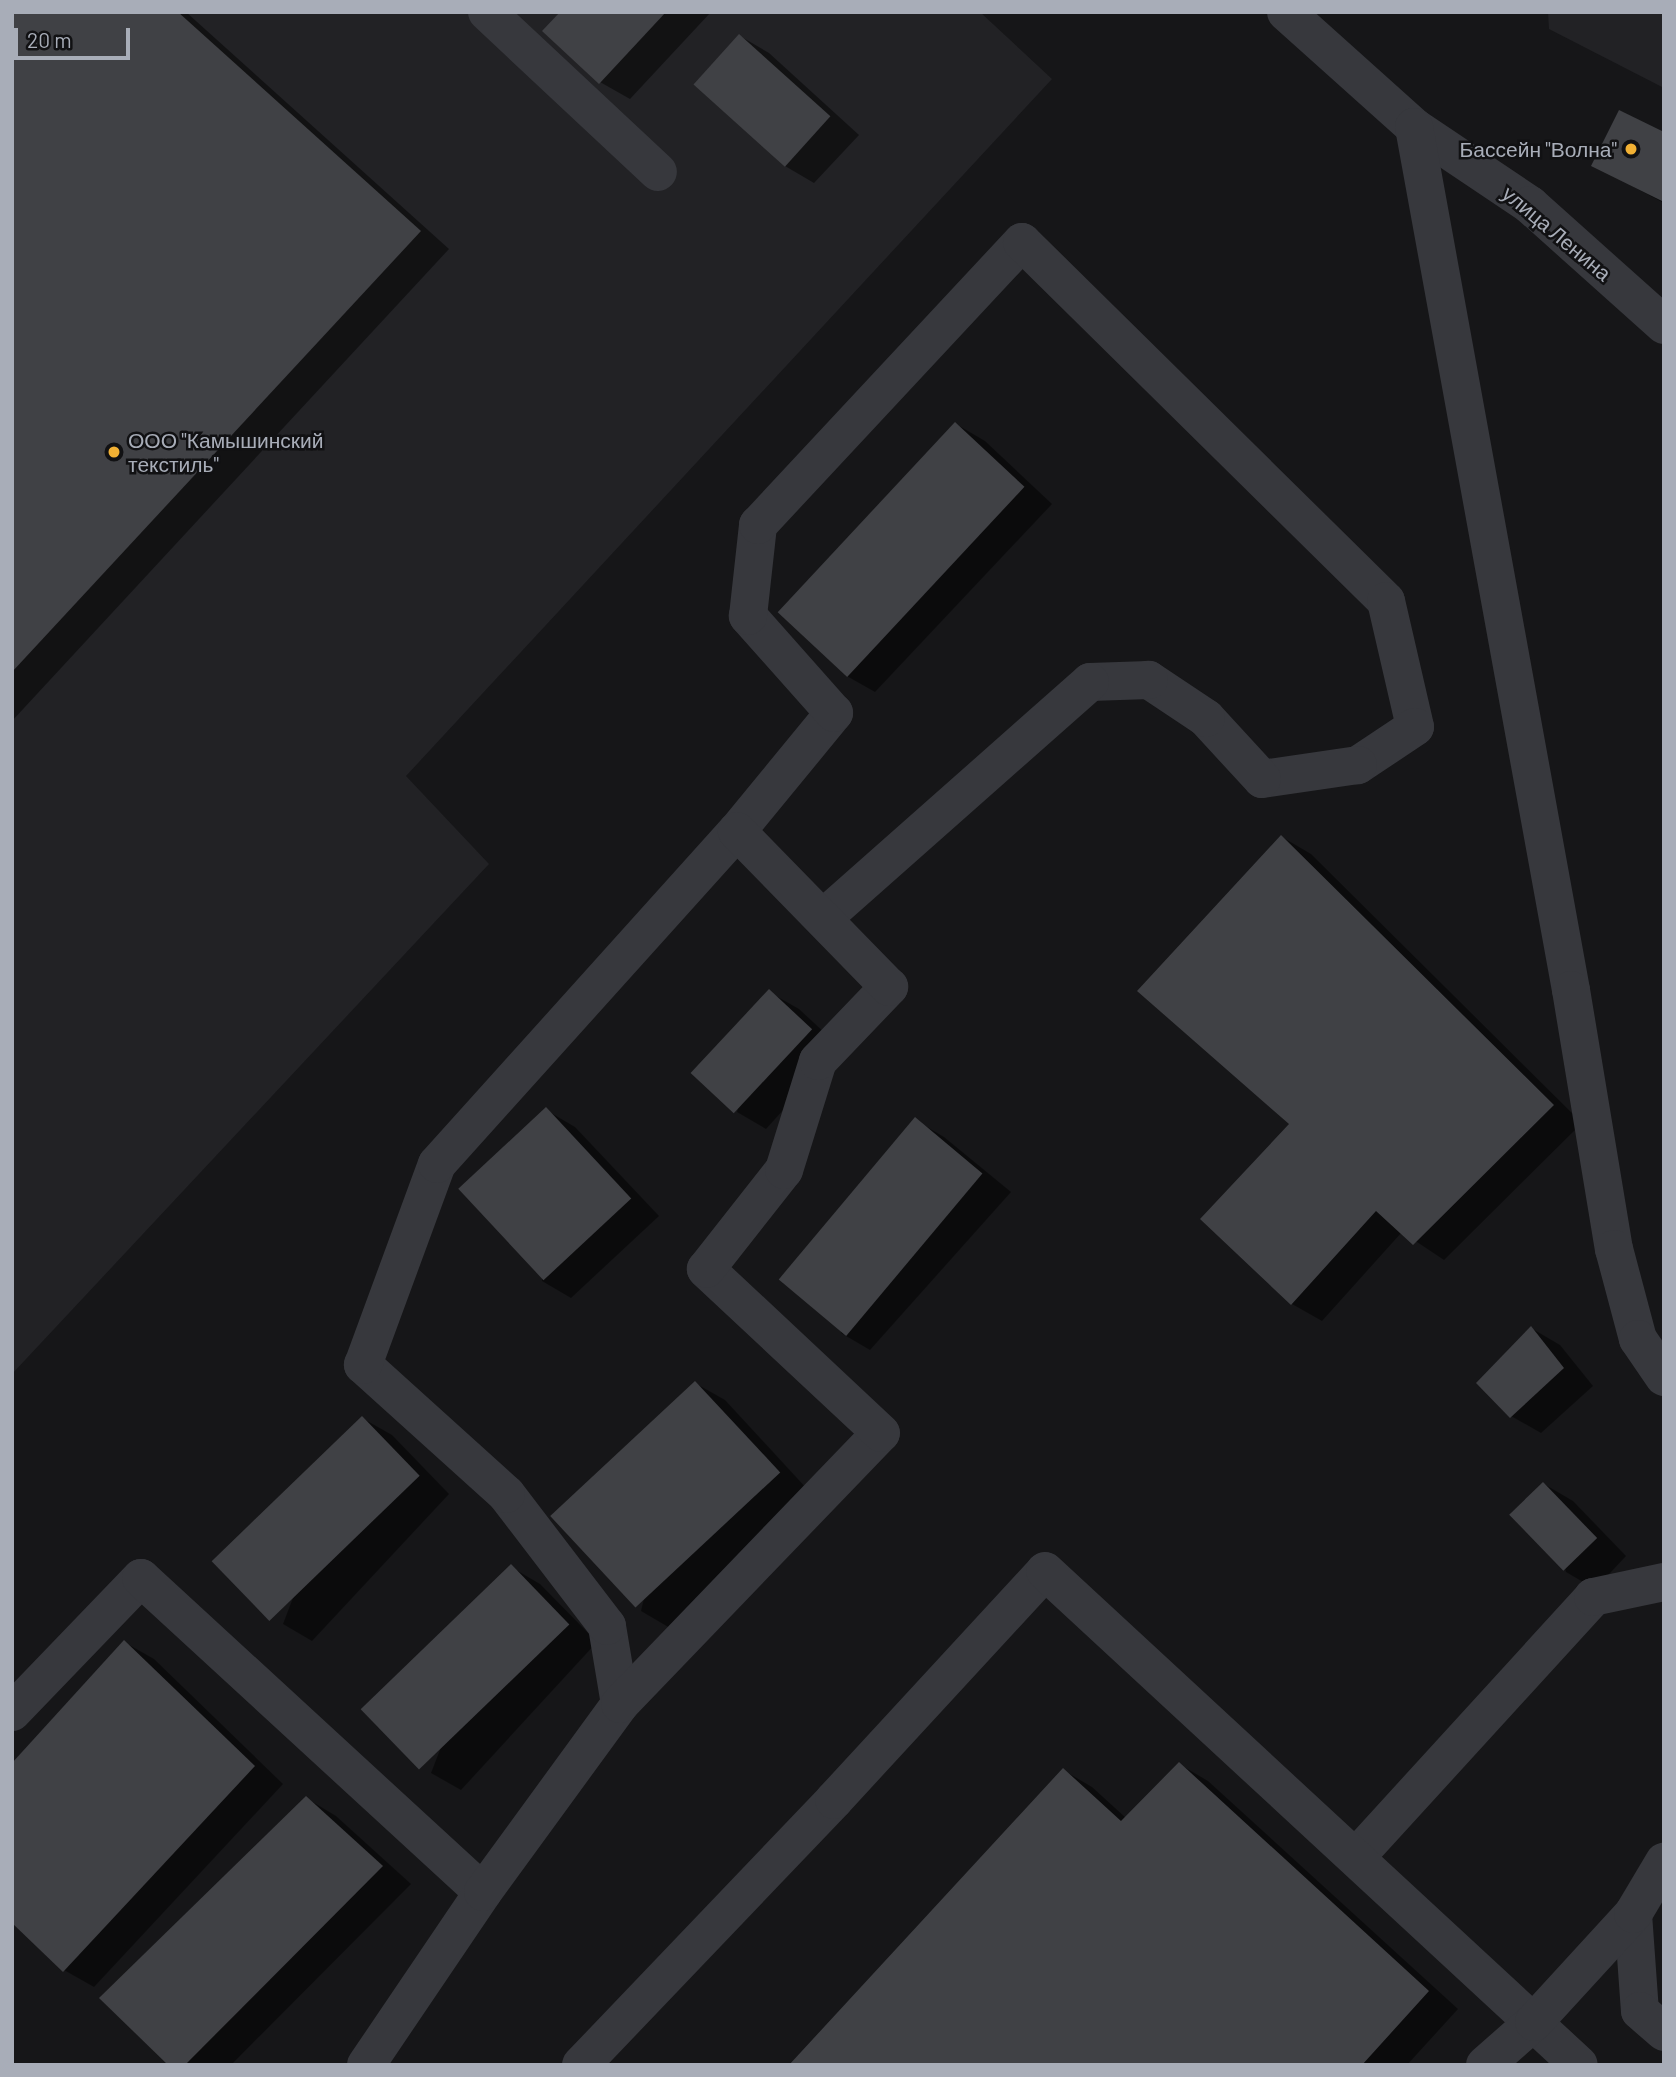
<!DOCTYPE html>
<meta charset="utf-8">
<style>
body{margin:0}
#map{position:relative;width:1676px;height:2077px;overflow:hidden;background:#161618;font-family:Barlow,sans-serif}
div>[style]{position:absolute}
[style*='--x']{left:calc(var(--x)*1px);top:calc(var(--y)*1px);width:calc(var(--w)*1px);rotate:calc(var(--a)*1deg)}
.built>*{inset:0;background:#222225}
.shadow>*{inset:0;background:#0007}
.building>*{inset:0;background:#404145;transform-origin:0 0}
.minor>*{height:38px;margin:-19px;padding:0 19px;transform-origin:19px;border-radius:19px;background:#37383d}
.dots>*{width:19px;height:19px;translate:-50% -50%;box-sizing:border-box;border:4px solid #111113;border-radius:50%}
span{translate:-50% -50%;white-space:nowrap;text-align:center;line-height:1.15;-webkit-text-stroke:5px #111113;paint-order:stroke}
.poi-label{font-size:21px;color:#a8adb8}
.right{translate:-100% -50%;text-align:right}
.left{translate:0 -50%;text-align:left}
.street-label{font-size:21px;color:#a8adb8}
.frame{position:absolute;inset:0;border:14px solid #a8adb8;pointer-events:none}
.scale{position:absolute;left:14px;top:28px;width:116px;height:32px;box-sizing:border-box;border:4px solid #a8adb8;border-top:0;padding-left:9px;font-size:21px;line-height:24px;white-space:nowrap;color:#a8adb8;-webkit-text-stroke:5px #111113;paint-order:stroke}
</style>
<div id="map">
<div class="built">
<i style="clip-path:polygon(12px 12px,980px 12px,1052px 79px,406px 776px,489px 864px,12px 1374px)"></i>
<i style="clip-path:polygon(1548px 12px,1664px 12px,1664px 88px,1549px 29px)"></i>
</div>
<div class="shadow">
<i style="clip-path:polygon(12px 12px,186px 12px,449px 249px,12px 721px)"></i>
<i style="clip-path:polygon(562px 12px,711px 12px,630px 99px,600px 82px,545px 31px)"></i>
<i style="clip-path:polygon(740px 36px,769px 53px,859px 135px,814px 183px,785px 166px)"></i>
<i style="clip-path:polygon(1664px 134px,1664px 203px,1593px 165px)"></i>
<i style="clip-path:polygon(956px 424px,985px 441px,1052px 504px,875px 692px,845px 675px)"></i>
<i style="clip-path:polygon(1282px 837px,1311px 854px,1582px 1123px,1444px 1260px,1402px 1232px,1322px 1321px,1292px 1304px,1202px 1219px,1292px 1124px)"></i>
<i style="clip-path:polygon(769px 992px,799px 1009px,840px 1047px,766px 1129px,737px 1112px)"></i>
<i style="clip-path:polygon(546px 1110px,575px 1127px,659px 1216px,571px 1298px,542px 1281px)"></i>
<i style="clip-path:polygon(915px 1120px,944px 1137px,1011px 1192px,870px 1350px,841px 1333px)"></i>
<i style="clip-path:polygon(1531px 1328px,1560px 1345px,1593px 1386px,1541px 1433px,1511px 1416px)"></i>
<i style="clip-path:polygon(695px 1383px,725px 1400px,808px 1490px,670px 1628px,641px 1611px)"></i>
<i style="clip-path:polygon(362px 1418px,392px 1435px,449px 1494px,312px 1641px,283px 1624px)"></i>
<i style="clip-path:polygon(1544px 1484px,1573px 1501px,1626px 1556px,1595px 1589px,1566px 1572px)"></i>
<i style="clip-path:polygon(511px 1567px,540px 1584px,597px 1642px,461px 1790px,431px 1773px)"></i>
<i style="clip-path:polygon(124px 1642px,154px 1659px,283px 1784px,94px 1987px,64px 1970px,12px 1921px)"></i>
<i style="clip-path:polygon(1179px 1764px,1208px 1781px,1458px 2009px,1407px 2065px,791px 2065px,1063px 1770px,1092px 1787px,1126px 1818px)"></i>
<i style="clip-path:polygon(306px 1798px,336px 1816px,411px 1884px,231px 2065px,171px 2065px)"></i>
</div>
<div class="building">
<i style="clip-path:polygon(12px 12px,178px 12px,421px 231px,12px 672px)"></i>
<i style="clip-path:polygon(560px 12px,666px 12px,599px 84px,542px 31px)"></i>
<i style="left:739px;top:34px;width:123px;height:68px;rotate:42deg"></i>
<i style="clip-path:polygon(1619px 110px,1664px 132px,1664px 202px,1591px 166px)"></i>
<i style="left:955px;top:422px;width:95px;height:260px;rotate:43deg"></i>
<i style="clip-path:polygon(1281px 835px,1554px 1105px,1413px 1245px,1376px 1211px,1291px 1305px,1200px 1219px,1289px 1124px,1137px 991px)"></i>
<i style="left:769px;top:989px;width:59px;height:115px;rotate:43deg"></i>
<i style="left:546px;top:1107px;width:125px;height:120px;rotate:47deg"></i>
<i style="left:915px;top:1117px;width:88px;height:212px;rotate:40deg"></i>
<i style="clip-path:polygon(1531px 1326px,1564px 1368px,1510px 1418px,1476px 1383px)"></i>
<i style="left:695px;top:1381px;width:125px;height:198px;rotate:47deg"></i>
<i style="left:362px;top:1416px;width:83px;height:209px;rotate:46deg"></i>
<i style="left:1543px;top:1482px;width:78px;height:47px;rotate:46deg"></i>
<i style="left:511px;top:1564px;width:84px;height:209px;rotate:46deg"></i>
<i style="clip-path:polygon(124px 1640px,255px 1766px,63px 1972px,12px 1923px,12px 1763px)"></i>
<i style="clip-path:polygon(1179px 1762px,1429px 1991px,1362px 2065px,789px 2065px,1063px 1768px,1121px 1821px)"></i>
<i style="clip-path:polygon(306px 1796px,383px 1866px,185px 2065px,168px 2065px,99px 1998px)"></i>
</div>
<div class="minor">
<i style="--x:487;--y:12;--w:234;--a:43.1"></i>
<i style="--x:1286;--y:12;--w:172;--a:41.9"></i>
<i style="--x:1414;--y:127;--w:140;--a:33.9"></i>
<i style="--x:1530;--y:205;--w:180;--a:41.8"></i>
<i style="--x:1414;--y:127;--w:877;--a:79.69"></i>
<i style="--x:1571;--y:990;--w:263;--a:80.6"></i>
<i style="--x:1614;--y:1249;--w:93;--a:75.1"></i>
<i style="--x:1638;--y:1339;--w:46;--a:55.6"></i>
<i style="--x:620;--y:1704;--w:79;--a:-99.5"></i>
<i style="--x:607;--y:1626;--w:166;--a:-127.4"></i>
<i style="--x:506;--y:1494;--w:193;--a:-137.9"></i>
<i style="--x:363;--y:1365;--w:214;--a:-69.8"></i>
<i style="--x:437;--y:1164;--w:448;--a:-48"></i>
<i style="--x:737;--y:831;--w:153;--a:-50.6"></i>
<i style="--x:834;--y:713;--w:130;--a:-131.6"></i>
<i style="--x:748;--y:616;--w:92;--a:-83.7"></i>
<i style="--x:758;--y:525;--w:387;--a:-47"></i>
<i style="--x:1022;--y:242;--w:511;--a:44.6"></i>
<i style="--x:1386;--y:601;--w:129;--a:77"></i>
<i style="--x:1415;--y:727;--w:69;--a:146.3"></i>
<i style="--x:1358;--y:765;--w:97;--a:171.7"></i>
<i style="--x:1262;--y:779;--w:83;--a:-132.6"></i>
<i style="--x:1206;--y:718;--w:69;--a:-146.3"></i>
<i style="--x:1149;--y:680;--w:59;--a:178.1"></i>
<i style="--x:1090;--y:682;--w:355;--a:138.5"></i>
<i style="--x:12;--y:1712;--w:186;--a:-46.1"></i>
<i style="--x:141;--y:1578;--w:464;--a:42.6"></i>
<i style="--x:1356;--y:1857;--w:352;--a:-47.6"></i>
<i style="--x:1593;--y:1597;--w:73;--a:-11.9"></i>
<i style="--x:1633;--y:1914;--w:97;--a:85.9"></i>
<i style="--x:1640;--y:2011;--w:32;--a:41"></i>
<i style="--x:366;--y:2065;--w:209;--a:-55.9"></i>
<i style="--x:483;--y:1892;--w:233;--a:-53.9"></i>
<i style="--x:620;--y:1704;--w:376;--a:-46.1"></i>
<i style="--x:881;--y:1433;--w:240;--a:-136.9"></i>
<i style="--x:706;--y:1269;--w:126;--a:-51.8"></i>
<i style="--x:784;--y:1170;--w:114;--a:-72.7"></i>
<i style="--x:818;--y:1061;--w:103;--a:-46.2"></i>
<i style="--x:889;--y:987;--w:218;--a:-134.3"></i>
<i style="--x:581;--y:2065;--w:366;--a:-46.3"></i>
<i style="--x:834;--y:1800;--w:311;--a:-47.3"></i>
<i style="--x:1045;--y:1571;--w:727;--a:42.77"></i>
<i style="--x:1485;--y:2065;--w:65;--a:-41.3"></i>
<i style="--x:1534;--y:2022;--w:147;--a:-47.5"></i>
<i style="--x:1633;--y:1914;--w:61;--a:-59.2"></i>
</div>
<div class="dots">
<i style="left:1631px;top:149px;background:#f2b134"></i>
<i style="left:114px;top:452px;background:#f2b134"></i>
</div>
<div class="poi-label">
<span class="right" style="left:1617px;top:149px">Бассейн "Волна"</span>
<span class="left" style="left:128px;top:452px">ООО "Камышинский<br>текстиль"</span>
</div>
<div class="street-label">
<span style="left:1557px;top:233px;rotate:40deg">улица Ленина</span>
</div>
<div class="frame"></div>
<div class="scale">20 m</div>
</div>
